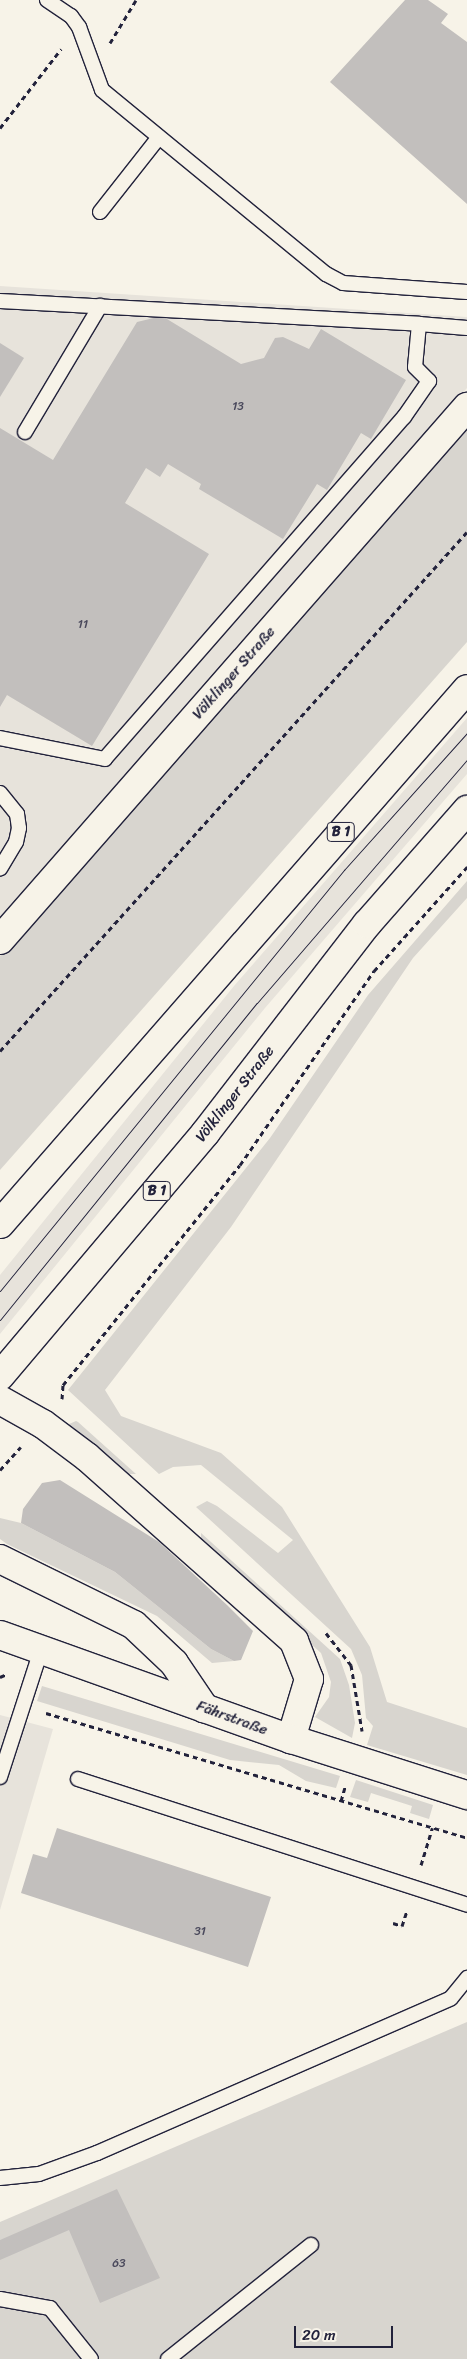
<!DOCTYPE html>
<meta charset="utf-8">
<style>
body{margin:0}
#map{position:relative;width:467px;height:2359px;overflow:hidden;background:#f7f3e8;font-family:Sriracha,sans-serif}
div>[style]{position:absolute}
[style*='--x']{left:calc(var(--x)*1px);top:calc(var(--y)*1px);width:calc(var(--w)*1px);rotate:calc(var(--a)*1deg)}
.built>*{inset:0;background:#e7e3db}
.green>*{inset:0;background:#d8d5cf}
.building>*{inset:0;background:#c2bfbd}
.path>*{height:3px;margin-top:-1.5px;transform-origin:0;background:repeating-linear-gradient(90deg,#22223b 0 5px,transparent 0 9px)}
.roads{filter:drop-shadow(1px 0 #22223b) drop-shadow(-1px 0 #22223b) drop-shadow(0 1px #22223b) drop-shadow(0 -1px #22223b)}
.service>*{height:14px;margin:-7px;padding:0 7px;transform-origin:7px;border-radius:7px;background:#f7f3e8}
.minor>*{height:28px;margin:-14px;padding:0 14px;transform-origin:14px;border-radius:14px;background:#f7f3e8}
.tertiary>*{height:28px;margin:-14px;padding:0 14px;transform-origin:14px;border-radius:14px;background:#f7f3e8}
.primary>*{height:28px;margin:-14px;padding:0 14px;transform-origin:14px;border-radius:14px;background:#f7f3e8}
.tram>*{height:1px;margin:-0.5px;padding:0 0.5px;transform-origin:0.5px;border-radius:0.5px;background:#22223b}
span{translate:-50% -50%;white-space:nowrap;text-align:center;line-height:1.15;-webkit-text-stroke:4px #f7f3e8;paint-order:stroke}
.number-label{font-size:12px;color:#4a495c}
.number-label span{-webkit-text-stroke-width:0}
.shield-label span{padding:1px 4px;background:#f7f3e8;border:1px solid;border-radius:4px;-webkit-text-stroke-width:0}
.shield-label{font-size:14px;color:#22223b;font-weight:700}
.street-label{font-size:15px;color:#22223b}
.scale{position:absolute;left:294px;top:2326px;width:99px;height:22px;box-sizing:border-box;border:2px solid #22223b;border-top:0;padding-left:6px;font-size:15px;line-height:18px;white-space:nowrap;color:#22223b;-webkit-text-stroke:4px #f7f3e8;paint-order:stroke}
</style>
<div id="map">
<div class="built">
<i style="clip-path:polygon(0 286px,467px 317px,467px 388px,0 923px)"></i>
<i style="clip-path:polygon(467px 718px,467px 774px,265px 1008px,0 1334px,0 1275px,234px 986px)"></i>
<i style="clip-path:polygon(0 1715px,53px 1729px,0 1910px)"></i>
</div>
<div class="green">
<i style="clip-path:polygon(467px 430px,467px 642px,0 1170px,0 956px)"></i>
<i style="clip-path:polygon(467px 881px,467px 898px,413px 958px,231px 1227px,105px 1390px,121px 1416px,221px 1453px,282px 1507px,370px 1647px,387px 1702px,467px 1728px,467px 1775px,367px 1745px,373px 1726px,366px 1718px,362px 1675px,351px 1649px,196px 1507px,207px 1501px,217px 1506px,278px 1553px,293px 1540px,201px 1465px,173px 1467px,159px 1474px,68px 1390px,270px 1138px,368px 995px)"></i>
<i style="clip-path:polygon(76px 1421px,78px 1422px,136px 1474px,123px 1474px,67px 1425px)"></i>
<i style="clip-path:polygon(0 1518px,21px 1523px,115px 1572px,211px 1649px,234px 1661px,212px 1663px,157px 1616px,7px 1544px,0 1539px)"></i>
<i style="clip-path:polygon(201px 1533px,340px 1659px,349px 1685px,355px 1723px,352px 1738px,315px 1717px,329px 1697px,331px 1682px,321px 1653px,201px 1544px)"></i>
<i style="clip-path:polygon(42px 1686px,340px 1776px,336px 1788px,306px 1781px,279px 1765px,230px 1760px,37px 1701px)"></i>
<i style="clip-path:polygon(356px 1780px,433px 1805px,429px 1819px,410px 1813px,412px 1806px,371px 1793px,368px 1802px,350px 1797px)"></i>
<i style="clip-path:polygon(467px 2022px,467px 2359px,0 2359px,0 2222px)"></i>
</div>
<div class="building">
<i style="clip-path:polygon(405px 0,428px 0,448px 14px,441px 23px,467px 42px,467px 204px,330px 82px)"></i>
<i style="clip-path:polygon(162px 316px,241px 364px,264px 358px,275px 338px,283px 337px,309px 349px,321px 329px,406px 380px,371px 439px,361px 433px,327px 490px,317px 484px,283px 539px,199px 489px,201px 484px,168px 464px,160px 477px,146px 468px,125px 503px,209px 554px,92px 746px,7px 695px,0 707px,0 428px,53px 460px,137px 322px)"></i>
<i style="clip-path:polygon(0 343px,24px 358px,0 397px)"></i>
<i style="clip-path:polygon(60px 1480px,159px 1542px,227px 1605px,253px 1631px,241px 1660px,234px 1661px,211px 1649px,115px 1572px,21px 1523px,23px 1509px,42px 1483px)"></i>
<i style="clip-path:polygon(57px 1828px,271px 1897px,248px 1967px,21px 1893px,33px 1854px,47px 1858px)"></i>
<i style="clip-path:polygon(117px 2189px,160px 2278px,100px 2303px,69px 2230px,0 2260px,0 2240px)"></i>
</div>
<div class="path">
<i style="--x:110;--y:43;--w:50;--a:-58.8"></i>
<i style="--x:0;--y:128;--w:100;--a:-52.3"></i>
<i style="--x:0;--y:1051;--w:698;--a:-48.02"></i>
<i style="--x:62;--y:1399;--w:14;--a:-86"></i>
<i style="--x:63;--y:1385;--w:282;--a:-51.2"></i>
<i style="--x:240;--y:1165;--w:236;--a:-55.4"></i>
<i style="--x:374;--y:971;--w:140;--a:-48.2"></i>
<i style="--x:0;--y:1470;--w:31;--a:-48"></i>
<i style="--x:326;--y:1633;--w:41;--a:52"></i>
<i style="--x:351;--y:1665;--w:67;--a:80.5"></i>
<i style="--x:0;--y:1677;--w:8;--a:-23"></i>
<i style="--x:46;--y:1713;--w:439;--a:16.5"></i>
<i style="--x:341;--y:1801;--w:15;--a:-74"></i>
<i style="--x:421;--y:1865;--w:39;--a:-73"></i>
<i style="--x:393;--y:1923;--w:9;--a:18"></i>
<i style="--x:402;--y:1926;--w:16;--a:-72"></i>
</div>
<div class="roads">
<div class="service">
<i style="--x:47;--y:0;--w:29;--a:34"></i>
<i style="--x:71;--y:16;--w:14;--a:54"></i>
<i style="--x:79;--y:27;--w:67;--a:69.9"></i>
<i style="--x:102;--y:90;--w:290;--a:39.4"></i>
<i style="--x:326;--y:274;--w:19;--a:28"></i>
<i style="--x:343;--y:283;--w:124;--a:4.2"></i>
<i style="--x:100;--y:212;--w:95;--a:-51.8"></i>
<i style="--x:0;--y:301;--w:420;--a:3.1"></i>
<i style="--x:419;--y:324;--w:43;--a:95.3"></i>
<i style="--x:415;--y:367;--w:20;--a:45"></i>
<i style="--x:429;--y:381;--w:44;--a:124.8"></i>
<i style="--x:404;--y:417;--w:454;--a:131.2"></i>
<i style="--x:105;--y:759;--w:107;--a:-168.7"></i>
<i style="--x:419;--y:324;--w:48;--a:4.8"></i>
<i style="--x:25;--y:432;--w:147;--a:-59.2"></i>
<i style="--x:0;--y:793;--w:27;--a:51"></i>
<i style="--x:17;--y:814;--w:14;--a:82"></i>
<i style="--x:19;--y:828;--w:14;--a:102"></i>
<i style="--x:16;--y:842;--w:31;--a:121"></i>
<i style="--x:0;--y:1777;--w:133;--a:-72.1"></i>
<i style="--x:78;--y:1779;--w:409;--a:17.9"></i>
<i style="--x:0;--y:2178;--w:39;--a:-6"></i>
<i style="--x:39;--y:2174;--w:62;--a:-19.9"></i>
<i style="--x:97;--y:2153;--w:386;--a:-23.6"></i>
<i style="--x:451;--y:1998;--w:26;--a:-51"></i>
<i style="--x:0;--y:2299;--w:51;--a:10.2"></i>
<i style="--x:50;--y:2308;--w:65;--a:51.2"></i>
<i style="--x:168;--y:2359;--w:183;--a:-38.6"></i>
</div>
<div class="minor">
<i style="--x:0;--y:940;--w:709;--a:-48.78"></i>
</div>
<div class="tertiary">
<i style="--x:0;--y:1400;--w:49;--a:29.2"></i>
<i style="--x:43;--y:1424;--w:55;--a:36.9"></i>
<i style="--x:87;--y:1457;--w:277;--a:41.6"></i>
<i style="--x:294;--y:1641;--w:41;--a:68.5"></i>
<i style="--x:309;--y:1679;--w:63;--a:106.7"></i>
<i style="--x:0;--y:1559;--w:149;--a:26.2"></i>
<i style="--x:134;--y:1625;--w:55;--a:43.5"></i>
<i style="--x:174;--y:1663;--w:55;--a:56"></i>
<i style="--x:0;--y:1635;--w:309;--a:19.7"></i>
<i style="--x:291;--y:1739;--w:185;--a:17.7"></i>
</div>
<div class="primary">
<i style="--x:0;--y:1224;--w:710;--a:-48.88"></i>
<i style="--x:0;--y:1376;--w:319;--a:-49.8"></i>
<i style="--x:206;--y:1132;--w:263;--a:-52.3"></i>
<i style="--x:367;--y:924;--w:152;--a:-48.7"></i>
</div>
</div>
<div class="tram">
<i style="--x:0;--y:1291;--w:544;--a:-50.75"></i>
<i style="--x:344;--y:870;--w:184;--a:-48.1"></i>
<i style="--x:0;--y:1320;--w:408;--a:-51"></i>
<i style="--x:257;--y:1003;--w:321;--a:-49.2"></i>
</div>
<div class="number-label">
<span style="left:238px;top:407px">13</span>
<span style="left:83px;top:625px">11</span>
<span style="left:200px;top:1932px">31</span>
<span style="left:119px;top:2264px">63</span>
</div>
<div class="shield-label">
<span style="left:341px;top:832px">B 1</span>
<span style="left:157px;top:1191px">B 1</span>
</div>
<div class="street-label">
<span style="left:234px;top:673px;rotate:-49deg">Völklinger Straße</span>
<span style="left:235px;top:1094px;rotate:-52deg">Völklinger Straße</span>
<span style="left:232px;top:1718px;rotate:20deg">Fährstraße</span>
</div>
<div class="scale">20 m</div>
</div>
